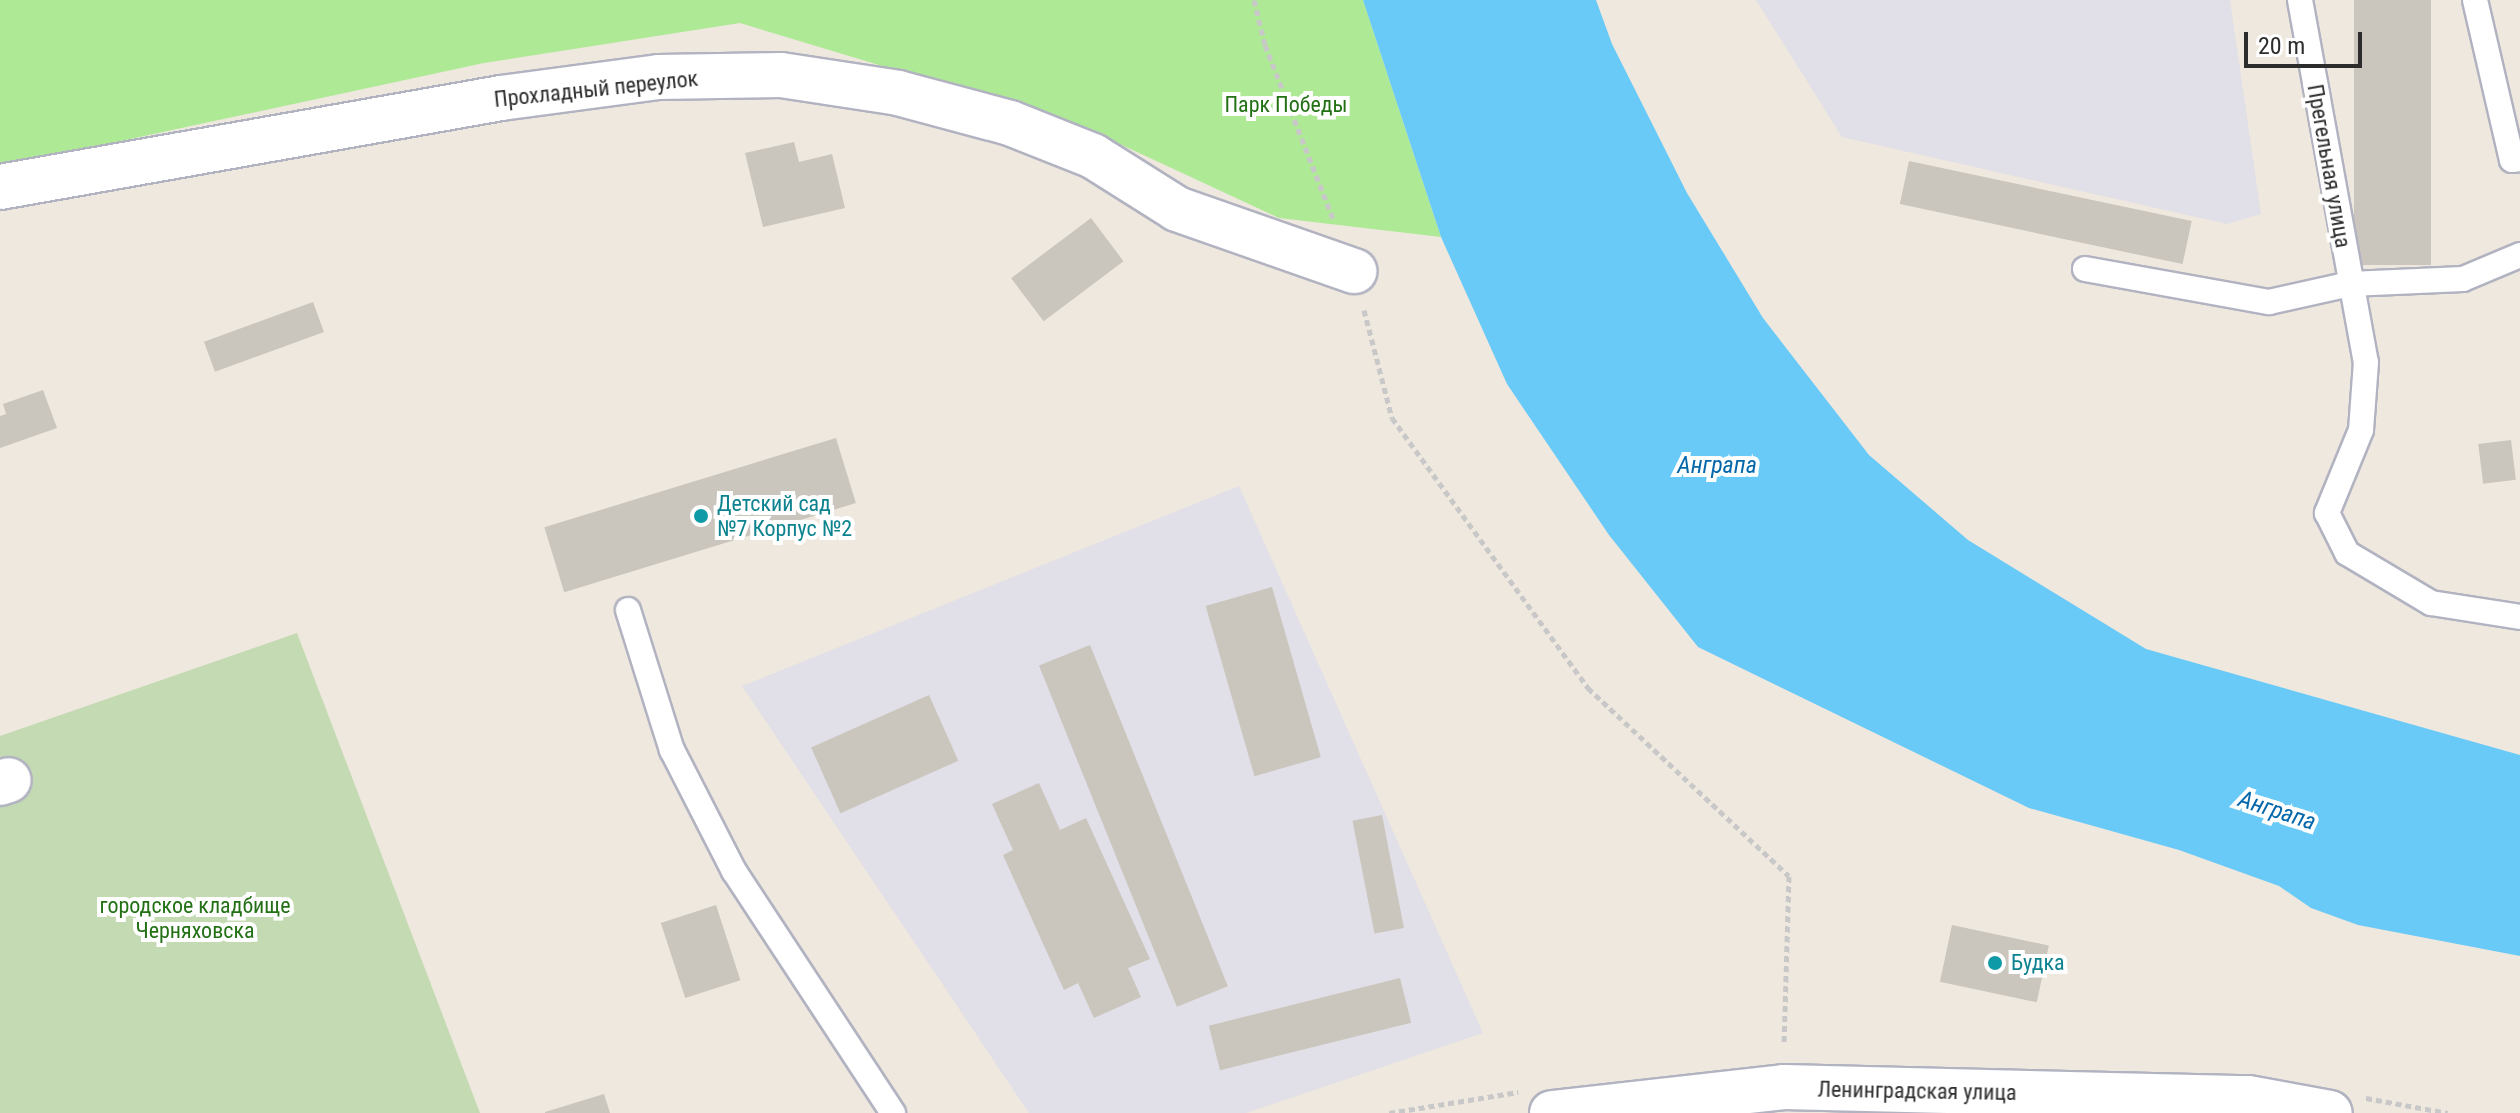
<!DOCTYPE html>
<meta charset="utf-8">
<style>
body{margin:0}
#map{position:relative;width:2520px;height:1113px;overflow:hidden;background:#efe8de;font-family:"Roboto Condensed",sans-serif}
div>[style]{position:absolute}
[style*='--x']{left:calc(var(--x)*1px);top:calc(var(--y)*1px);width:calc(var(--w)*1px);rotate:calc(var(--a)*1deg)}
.industrial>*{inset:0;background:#e1dfe7}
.green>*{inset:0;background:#aee996}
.cemetery>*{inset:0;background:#c4dab3}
.water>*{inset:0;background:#69caf8}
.building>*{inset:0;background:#cac5bd;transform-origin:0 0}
.path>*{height:5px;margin-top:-2.5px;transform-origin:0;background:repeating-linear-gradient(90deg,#c8c8c8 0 6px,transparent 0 10px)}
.roads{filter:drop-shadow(2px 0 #b2b3c1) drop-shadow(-2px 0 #b2b3c1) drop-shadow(0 2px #b2b3c1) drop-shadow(0 -2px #b2b3c1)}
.lane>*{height:24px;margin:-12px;padding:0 12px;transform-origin:12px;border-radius:12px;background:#fff}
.street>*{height:44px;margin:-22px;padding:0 22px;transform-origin:22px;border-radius:22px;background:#fff}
.secondary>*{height:44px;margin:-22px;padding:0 22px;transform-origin:22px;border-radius:22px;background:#fff}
.dots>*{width:22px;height:22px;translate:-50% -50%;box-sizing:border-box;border:4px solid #fff;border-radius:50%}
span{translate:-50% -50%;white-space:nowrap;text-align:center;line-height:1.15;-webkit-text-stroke:8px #fff;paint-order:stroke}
.street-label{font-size:22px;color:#2c2c2c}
.park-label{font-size:22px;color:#237115}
.culture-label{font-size:22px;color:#0d838f}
.left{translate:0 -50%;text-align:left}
.water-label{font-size:24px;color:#0367aa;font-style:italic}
.scale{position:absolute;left:2244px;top:32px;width:118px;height:36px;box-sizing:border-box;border:4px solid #2c2c2c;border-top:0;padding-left:10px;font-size:24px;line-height:28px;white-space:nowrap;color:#2c2c2c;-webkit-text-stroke:6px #fff;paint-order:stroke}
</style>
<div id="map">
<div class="industrial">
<i style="clip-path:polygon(1756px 0,2230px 0,2261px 214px,2227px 224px,1842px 137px)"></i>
<i style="clip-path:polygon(1239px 486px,1483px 1033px,1246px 1113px,1029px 1113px,742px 686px)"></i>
</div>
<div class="green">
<i style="clip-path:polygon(0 0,1363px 0,1441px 237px,1279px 218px,1081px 126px,740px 23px,484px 63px,0 167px)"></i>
</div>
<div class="cemetery">
<i style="clip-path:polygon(297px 633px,480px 1113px,0 1113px,0 736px)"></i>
</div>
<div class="water">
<i style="clip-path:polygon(1363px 0,1596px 0,1612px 44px,1687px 193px,1763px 318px,1869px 455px,1968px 540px,2146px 649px,2520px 755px,2520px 956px,2358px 925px,2311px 908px,2279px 886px,2179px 850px,2029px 808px,1698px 647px,1609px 535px,1507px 384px,1441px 237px)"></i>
</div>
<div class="building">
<i style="left:2354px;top:0;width:77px;height:265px"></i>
<i style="clip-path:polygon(794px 142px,799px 162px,832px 154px,845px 208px,763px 227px,745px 153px)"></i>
<i style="left:1909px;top:161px;width:289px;height:44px;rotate:12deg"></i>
<i style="left:1091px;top:218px;width:54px;height:100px;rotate:53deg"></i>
<i style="left:313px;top:302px;width:32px;height:116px;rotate:70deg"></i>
<i style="clip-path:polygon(43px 390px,57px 428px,0 448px,0 416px,6px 414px,3px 404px)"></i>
<i style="left:836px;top:438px;width:68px;height:305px;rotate:73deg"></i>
<i style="left:2511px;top:440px;width:40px;height:33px;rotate:83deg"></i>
<i style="left:1272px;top:587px;width:177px;height:69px;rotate:74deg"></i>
<i style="left:1090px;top:645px;width:368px;height:55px;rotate:68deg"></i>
<i style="left:929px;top:695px;width:72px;height:129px;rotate:66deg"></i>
<i style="clip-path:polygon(1039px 783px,1060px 830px,1086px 818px,1150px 959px,1128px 968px,1141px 997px,1094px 1018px,1078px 983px,1064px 990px,1003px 855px,1013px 850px,992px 804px)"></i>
<i style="left:1382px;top:815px;width:115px;height:30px;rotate:79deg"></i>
<i style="left:716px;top:905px;width:79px;height:58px;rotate:72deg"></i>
<i style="left:1952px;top:925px;width:99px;height:58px;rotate:12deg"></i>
<i style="left:1400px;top:978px;width:46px;height:197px;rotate:76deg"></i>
<i style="clip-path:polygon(604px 1094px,610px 1113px,545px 1113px,545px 1112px)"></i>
</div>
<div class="path">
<i style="--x:1254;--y:0;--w:46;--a:76.3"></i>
<i style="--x:1265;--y:45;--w:189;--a:68.6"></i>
<i style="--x:1364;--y:310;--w:112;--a:75.5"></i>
<i style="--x:1392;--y:418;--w:334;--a:54"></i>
<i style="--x:1588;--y:688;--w:275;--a:43.1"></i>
<i style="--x:1789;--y:876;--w:169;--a:91.7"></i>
<i style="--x:2366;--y:1098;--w:83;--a:10.4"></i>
<i style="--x:1389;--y:1113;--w:131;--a:-9.2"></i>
</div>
<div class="roads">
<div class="lane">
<i style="--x:2300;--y:0;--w:368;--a:79.7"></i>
<i style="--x:2366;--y:362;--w:68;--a:94.2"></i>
<i style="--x:2361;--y:430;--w:90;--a:112.3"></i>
<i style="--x:2327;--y:513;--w:45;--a:63.4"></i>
<i style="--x:2347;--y:553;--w:98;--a:30.8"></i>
<i style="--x:2431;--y:603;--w:90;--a:8.9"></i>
<i style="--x:2475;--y:0;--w:164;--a:77"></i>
<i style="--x:2512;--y:160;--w:8;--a:-7"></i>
<i style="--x:2085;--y:269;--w:187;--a:10.2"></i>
<i style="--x:2269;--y:302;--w:83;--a:-12.5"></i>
<i style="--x:2350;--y:284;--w:113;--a:-2.5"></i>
<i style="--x:2463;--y:279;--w:62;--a:-22.8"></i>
<i style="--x:628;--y:610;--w:147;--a:72.6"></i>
<i style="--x:672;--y:750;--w:136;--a:62.9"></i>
<i style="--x:734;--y:871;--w:290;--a:56.7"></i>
</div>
<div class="street">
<i style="--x:0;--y:187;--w:509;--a:-10.07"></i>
<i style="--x:501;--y:98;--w:159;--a:-7.6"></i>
<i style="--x:659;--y:77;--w:122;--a:-0.9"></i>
<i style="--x:781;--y:75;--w:118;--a:8.7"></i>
<i style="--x:898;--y:93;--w:116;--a:15"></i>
<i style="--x:1010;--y:123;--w:89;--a:21.7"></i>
<i style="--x:1093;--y:156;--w:99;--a:32.2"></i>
<i style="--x:1177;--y:209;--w:188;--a:19.3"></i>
<i style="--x:0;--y:783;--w:9;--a:-18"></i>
</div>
<div class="secondary">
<i style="--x:1552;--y:1113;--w:233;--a:-6.4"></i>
<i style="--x:1784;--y:1087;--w:464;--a:1.4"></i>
<i style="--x:2248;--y:1098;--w:83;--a:10.4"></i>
</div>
</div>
<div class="dots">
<i style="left:701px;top:516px;background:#0f9aa8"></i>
<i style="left:1995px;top:963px;background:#0f9aa8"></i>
</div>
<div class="street-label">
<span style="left:596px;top:89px;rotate:-6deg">Прохладный переулок</span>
<span style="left:2329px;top:166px;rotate:80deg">Прегельная улица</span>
<span style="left:1917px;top:1091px;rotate:1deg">Ленинградская улица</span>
</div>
<div class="park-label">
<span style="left:1286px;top:105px">Парк Победы</span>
<span style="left:195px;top:918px">городское кладбище<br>Черняховска</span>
</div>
<div class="culture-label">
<span class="left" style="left:717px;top:516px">Детский сад<br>№7 Корпус №2</span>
<span class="left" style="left:2011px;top:963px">Будка</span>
</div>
<div class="water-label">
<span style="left:1717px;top:466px">Анграпа</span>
<span style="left:2277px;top:811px;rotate:18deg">Анграпа</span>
</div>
<div class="scale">20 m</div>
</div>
